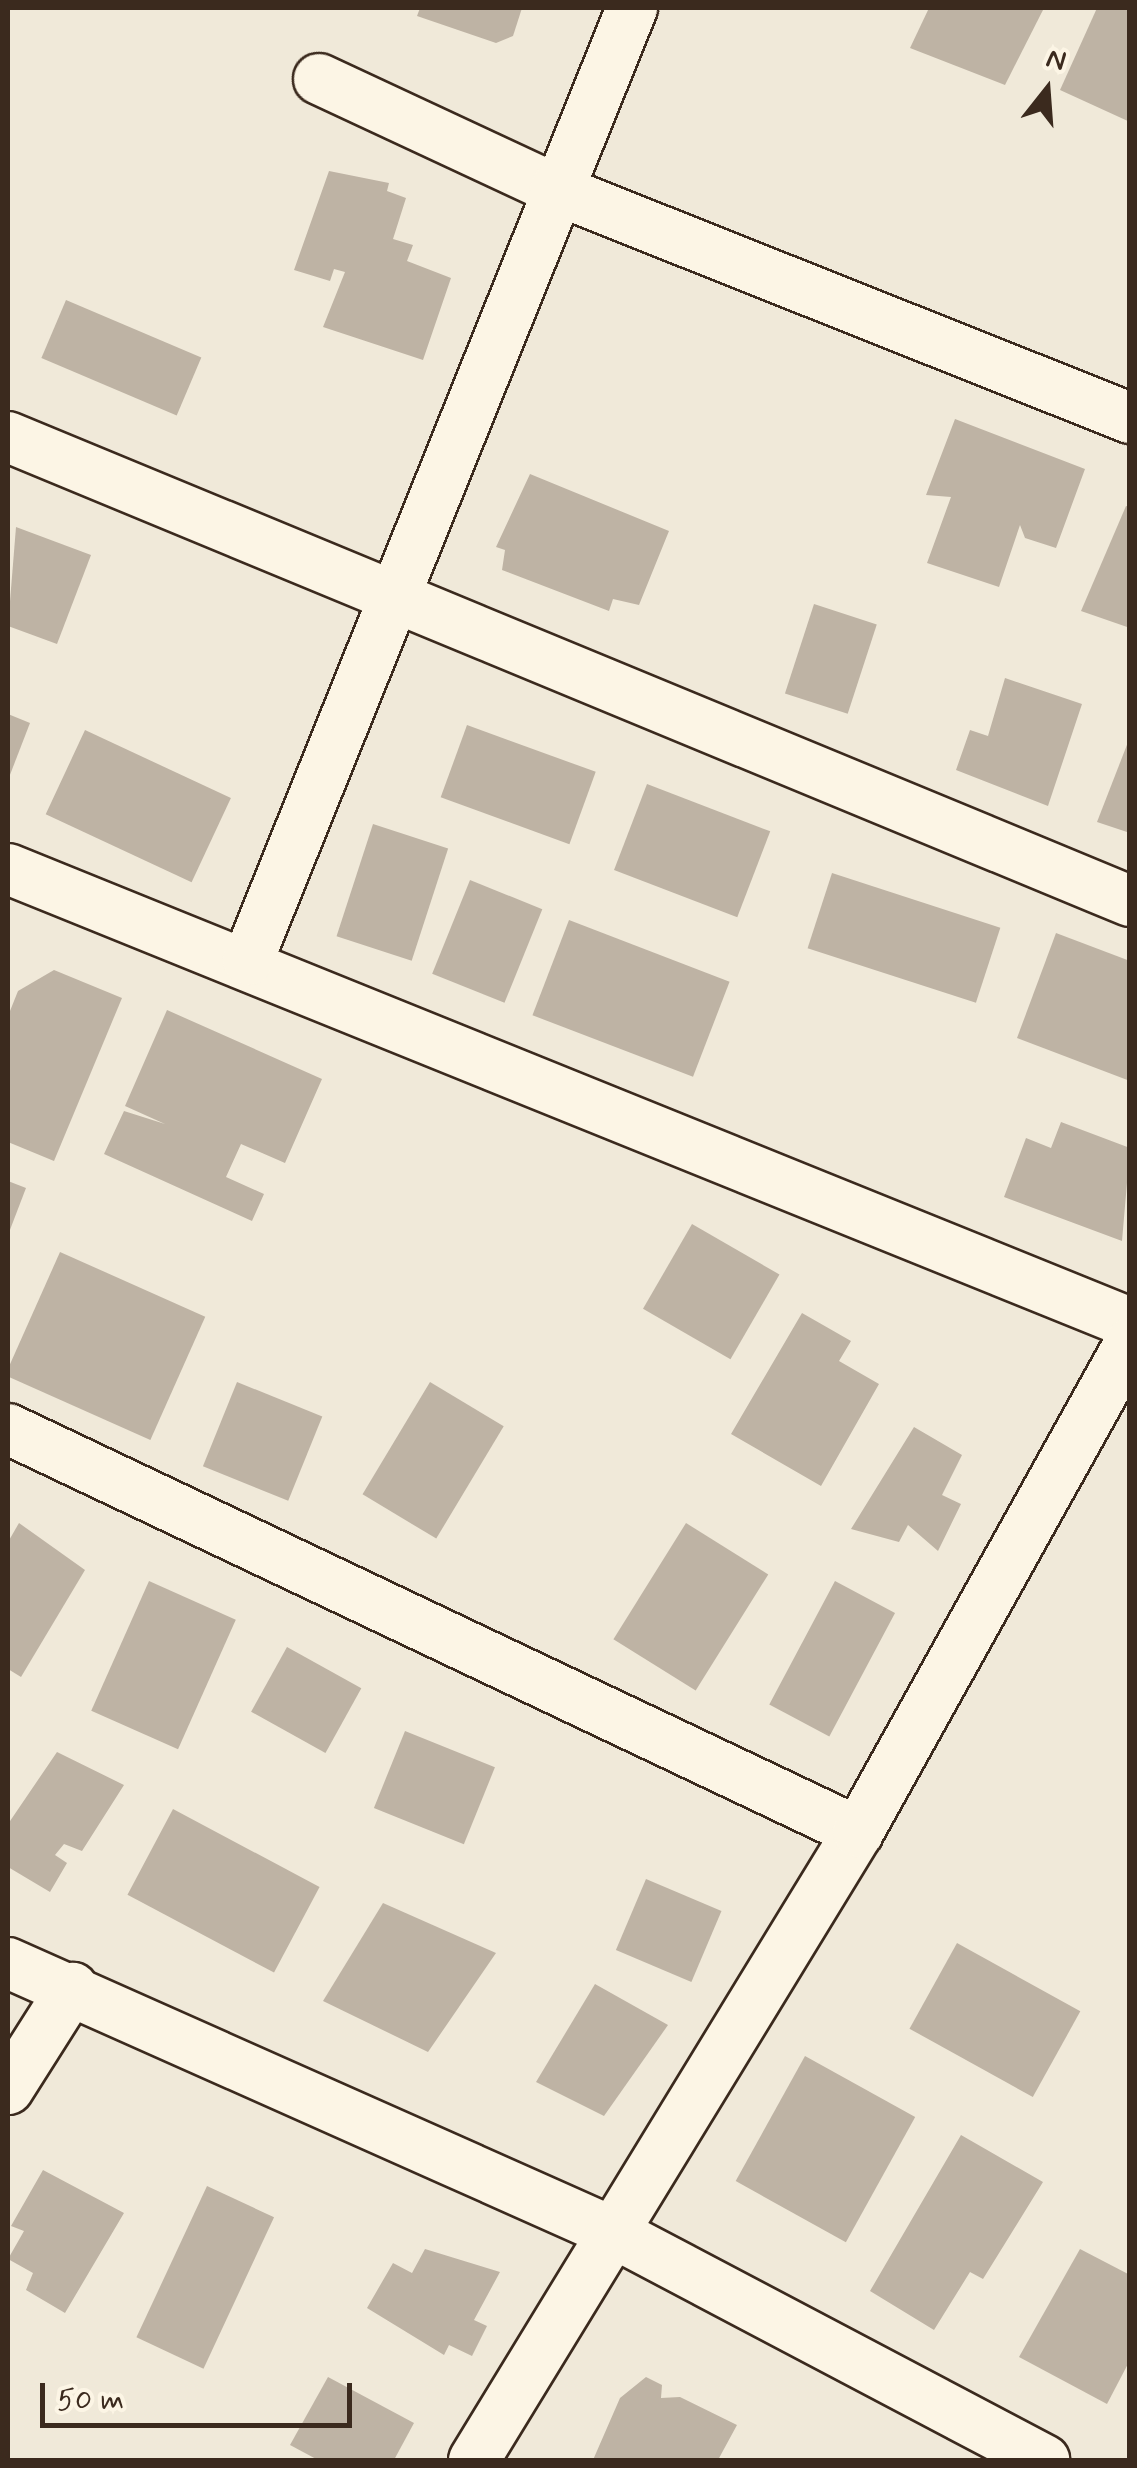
<!DOCTYPE html>
<style>
body{margin:0}
#map{position:relative;width:1137px;height:2468px;overflow:hidden;background:#f0e9d9;font-family:Mynerve,sans-serif}
div>[style]{position:absolute}
[style*='--x']{left:calc(var(--x)*1px);top:calc(var(--y)*1px);width:calc(var(--w)*1px);rotate:calc(var(--a)*1deg)}
.building>*{inset:0;background:#beb3a4;transform-origin:0 0}
.roads{filter:drop-shadow(2px 0 #3b2a1e) drop-shadow(-2px 0 #3b2a1e) drop-shadow(0 2px #3b2a1e) drop-shadow(0 -2px #3b2a1e)}
.minor>*{height:50px;margin:-25px;padding:0 25px;transform-origin:25px;border-radius:25px;background:#fcf5e5}
span{translate:-50% -50%;white-space:nowrap;text-align:center;line-height:1.15;-webkit-text-stroke:8px #fcf5e5;paint-order:stroke}
.frame{position:absolute;inset:0;border:10px solid #3b2a1e;pointer-events:none}
.north{position:absolute;left:997px;top:40px;width:100px;height:100px;-webkit-text-stroke:8px #fcf5e5;paint-order:stroke;rotate:17deg;font-size:28px;font-weight:700;line-height:40px;text-align:center;color:#3b2a1e}
.north::after{content:'';display:block;margin:auto;width:35px;height:45px;background:#3b2a1e;clip-path:polygon(50% 0,100% 100%,50% 72%,0 100%)}
.scale{position:absolute;left:40px;top:2383px;width:312px;height:45px;box-sizing:border-box;border:5px solid #3b2a1e;border-top:0;padding-left:12px;font-size:30px;line-height:35px;white-space:nowrap;color:#3b2a1e;-webkit-text-stroke:8px #fcf5e5;paint-order:stroke}
</style>
<div id="map">
<div class="building">
<i style="clip-path:polygon(420px 8px,522px 8px,513px 36px,496px 43px,417px 16px)"></i>
<i style="clip-path:polygon(929px 8px,1044px 8px,1005px 85px,910px 48px)"></i>
<i style="clip-path:polygon(1097px 8px,1130px 8px,1130px 122px,1060px 90px)"></i>
<i style="clip-path:polygon(329px 171px,389px 183px,387px 191px,406px 198px,393px 239px,413px 245px,407px 261px,451px 278px,423px 360px,323px 327px,345px 272px,334px 269px,330px 281px,294px 270px)"></i>
<i style="left:66px;top:300px;width:147px;height:63px;rotate:23deg"></i>
<i style="clip-path:polygon(955px 419px,1085px 469px,1056px 548px,1025px 538px,1020px 525px,999px 587px,927px 563px,951px 497px,926px 495px)"></i>
<i style="clip-path:polygon(530px 474px,669px 531px,639px 605px,613px 599px,609px 611px,502px 570px,505px 550px,496px 547px)"></i>
<i style="clip-path:polygon(1126px 506px,1130px 507px,1130px 628px,1081px 611px)"></i>
<i style="clip-path:polygon(16px 527px,91px 555px,57px 644px,8px 626px)"></i>
<i style="left:814px;top:604px;width:66px;height:94px;rotate:18deg"></i>
<i style="clip-path:polygon(1005px 678px,1082px 704px,1048px 806px,956px 770px,970px 730px,988px 736px)"></i>
<i style="clip-path:polygon(8px 714px,30px 723px,8px 780px)"></i>
<i style="left:467px;top:725px;width:137px;height:77px;rotate:20deg"></i>
<i style="left:85px;top:730px;width:161px;height:93px;rotate:25deg"></i>
<i style="clip-path:polygon(1130px 737px,1130px 833px,1097px 822px)"></i>
<i style="left:647px;top:784px;width:132px;height:92px;rotate:21deg"></i>
<i style="left:373px;top:824px;width:79px;height:118px;rotate:18deg"></i>
<i style="left:832px;top:873px;width:177px;height:79px;rotate:18deg"></i>
<i style="left:470px;top:880px;width:78px;height:101px;rotate:22deg"></i>
<i style="left:569px;top:920px;width:172px;height:102px;rotate:21deg"></i>
<i style="clip-path:polygon(1056px 933px,1130px 961px,1130px 1081px,1017px 1038px)"></i>
<i style="clip-path:polygon(54px 970px,122px 998px,54px 1161px,8px 1142px,8px 1016px,18px 991px)"></i>
<i style="clip-path:polygon(167px 1010px,322px 1079px,285px 1163px,241px 1144px,226px 1177px,264px 1194px,252px 1221px,104px 1154px,124px 1111px,165px 1124px,125px 1106px)"></i>
<i style="clip-path:polygon(1061px 1122px,1130px 1148px,1122px 1241px,1004px 1197px,1026px 1138px,1051px 1148px)"></i>
<i style="clip-path:polygon(8px 1181px,26px 1188px,8px 1235px)"></i>
<i style="left:692px;top:1224px;width:101px;height:98px;rotate:30deg"></i>
<i style="left:60px;top:1252px;width:159px;height:135px;rotate:24deg"></i>
<i style="clip-path:polygon(802px 1313px,851px 1341px,839px 1361px,879px 1384px,821px 1486px,731px 1434px)"></i>
<i style="left:237px;top:1382px;width:92px;height:91px;rotate:22deg"></i>
<i style="left:430px;top:1382px;width:86px;height:131px;rotate:31deg"></i>
<i style="clip-path:polygon(914px 1427px,962px 1455px,942px 1495px,961px 1504px,938px 1551px,908px 1525px,899px 1542px,851px 1529px)"></i>
<i style="clip-path:polygon(19px 1523px,85px 1570px,21px 1677px,8px 1669px,8px 1542px)"></i>
<i style="left:686px;top:1523px;width:97px;height:137px;rotate:32deg"></i>
<i style="left:149px;top:1581px;width:95px;height:142px;rotate:24deg"></i>
<i style="left:835px;top:1581px;width:68px;height:140px;rotate:28deg"></i>
<i style="left:287px;top:1647px;width:85px;height:74px;rotate:29deg"></i>
<i style="left:405px;top:1731px;width:97px;height:83px;rotate:22deg"></i>
<i style="clip-path:polygon(57px 1752px,124px 1785px,82px 1851px,64px 1844px,55px 1855px,67px 1863px,50px 1892px,8px 1867px,8px 1824px)"></i>
<i style="left:173px;top:1809px;width:166px;height:97px;rotate:28deg"></i>
<i style="left:646px;top:1879px;width:82px;height:77px;rotate:23deg"></i>
<i style="clip-path:polygon(383px 1903px,496px 1953px,428px 2052px,323px 2001px)"></i>
<i style="left:957px;top:1943px;width:141px;height:98px;rotate:29deg"></i>
<i style="clip-path:polygon(595px 1984px,668px 2025px,604px 2116px,536px 2082px)"></i>
<i style="left:805px;top:2056px;width:126px;height:143px;rotate:29deg"></i>
<i style="clip-path:polygon(961px 2135px,1043px 2182px,983px 2279px,970px 2272px,934px 2330px,870px 2291px)"></i>
<i style="clip-path:polygon(43px 2170px,124px 2213px,65px 2313px,26px 2290px,33px 2273px,8px 2259px,24px 2231px,11px 2226px)"></i>
<i style="left:207px;top:2186px;width:74px;height:167px;rotate:25deg"></i>
<i style="clip-path:polygon(425px 2249px,500px 2272px,474px 2320px,487px 2326px,472px 2356px,449px 2345px,444px 2355px,367px 2308px,393px 2263px,412px 2273px)"></i>
<i style="clip-path:polygon(1080px 2249px,1130px 2275px,1130px 2360px,1107px 2404px,1019px 2357px)"></i>
<i style="clip-path:polygon(328px 2377px,414px 2423px,394px 2460px,318px 2460px,290px 2445px)"></i>
<i style="clip-path:polygon(646px 2377px,662px 2385px,661px 2398px,680px 2397px,737px 2425px,718px 2460px,593px 2460px,620px 2398px)"></i>
</div>
<div class="roads">
<div class="minor">
<i style="--x:319;--y:79;--w:260;--a:25"></i>
<i style="--x:555;--y:189;--w:619;--a:21.72"></i>
<i style="--x:8;--y:437;--w:1214;--a:22.47"></i>
<i style="--x:8;--y:869;--w:1210;--a:22.03"></i>
<i style="--x:248;--y:960;--w:1027;--a:-68.03"></i>
<i style="--x:8;--y:1429;--w:941;--a:25.37"></i>
<i style="--x:8;--y:1963;--w:659;--a:24"></i>
<i style="--x:610;--y:2231;--w:491;--a:27.8"></i>
<i style="--x:8;--y:2089;--w:120;--a:-57.6"></i>
<i style="--x:474;--y:2460;--w:736;--a:-58.56"></i>
<i style="--x:858;--y:1832;--w:560;--a:-60.92"></i>
</div>
</div>
<div class="frame"></div>
<div class="north">N</div>
<div class="scale">50 m</div>
</div>
